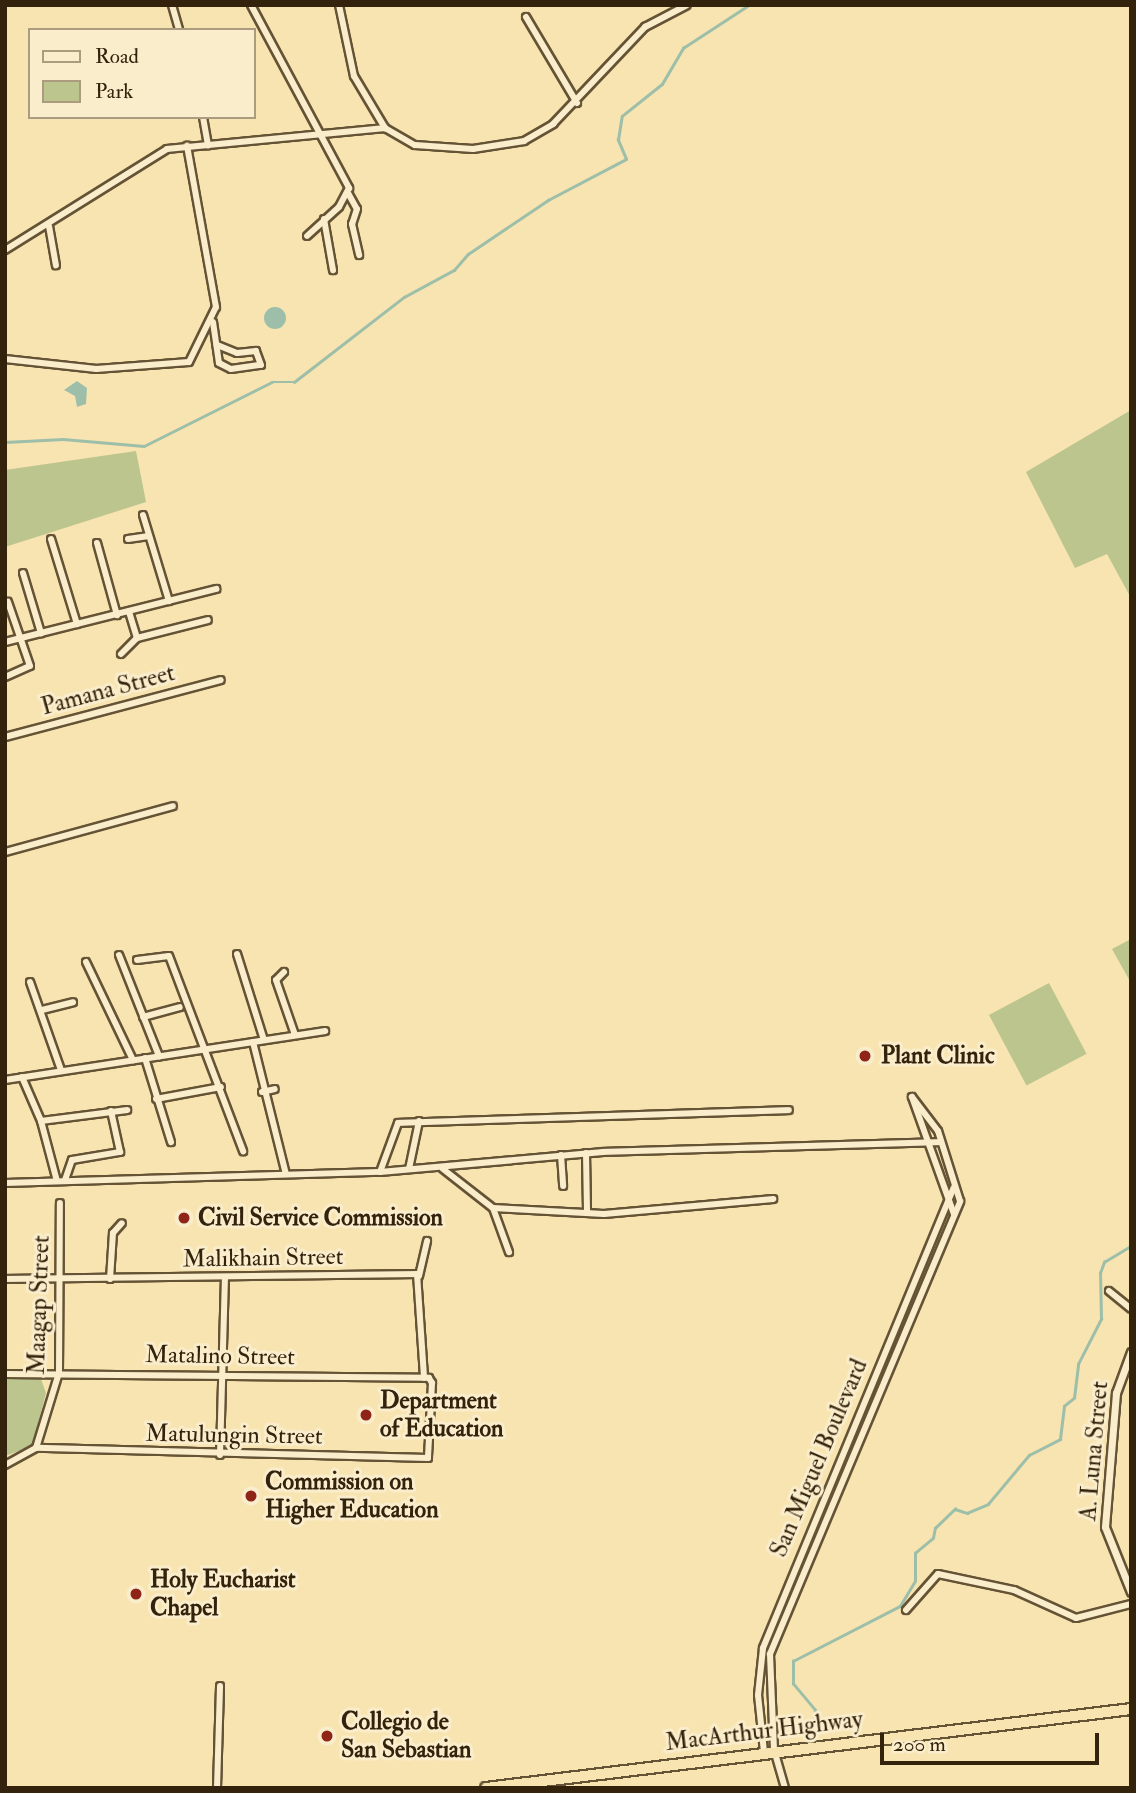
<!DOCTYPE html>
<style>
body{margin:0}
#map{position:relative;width:1136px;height:1793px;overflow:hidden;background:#f8e4b1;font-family:"IM FELL Double Pica",serif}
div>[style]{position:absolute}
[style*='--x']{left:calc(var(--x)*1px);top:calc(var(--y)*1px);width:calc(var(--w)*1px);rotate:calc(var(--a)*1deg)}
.green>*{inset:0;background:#bbc58d;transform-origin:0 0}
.water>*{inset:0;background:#9dbfaa}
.round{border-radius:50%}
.stream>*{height:2.5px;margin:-1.25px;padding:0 1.25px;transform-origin:1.25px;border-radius:1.25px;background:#9dbfaa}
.roads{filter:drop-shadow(2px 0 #655335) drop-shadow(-2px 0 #655335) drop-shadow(0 2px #655335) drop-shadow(0 -2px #655335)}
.minor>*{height:6px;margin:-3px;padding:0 3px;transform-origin:3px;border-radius:3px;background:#faedcc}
.tertiary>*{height:7px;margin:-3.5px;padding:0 3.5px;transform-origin:3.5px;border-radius:3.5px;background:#faedcc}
.trunk>*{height:10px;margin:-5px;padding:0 5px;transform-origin:5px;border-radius:5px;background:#f8e4b1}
.dots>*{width:19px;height:19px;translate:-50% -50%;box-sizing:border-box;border:4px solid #faedcc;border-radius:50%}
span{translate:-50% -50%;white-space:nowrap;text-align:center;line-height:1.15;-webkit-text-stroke:6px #faedcc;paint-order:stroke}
.street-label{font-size:24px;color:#34230c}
.poi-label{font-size:24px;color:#34230c;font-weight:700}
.left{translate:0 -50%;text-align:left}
.frame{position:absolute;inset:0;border:7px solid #34230c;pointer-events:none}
.legend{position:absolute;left:28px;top:28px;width:228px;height:91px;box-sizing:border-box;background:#faedcc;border:2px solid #ab9c7f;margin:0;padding:9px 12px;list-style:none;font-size:21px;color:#34230c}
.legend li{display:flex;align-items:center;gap:14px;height:35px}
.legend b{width:35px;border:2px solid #ab9c7f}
.scale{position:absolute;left:880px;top:1733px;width:219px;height:32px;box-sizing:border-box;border:4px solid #34230c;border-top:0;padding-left:9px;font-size:21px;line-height:24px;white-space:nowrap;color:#34230c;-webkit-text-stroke:5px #faedcc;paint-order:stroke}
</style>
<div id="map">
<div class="green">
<i style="clip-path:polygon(1131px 410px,1131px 598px,1107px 554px,1075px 568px,1026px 472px)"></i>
<i style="clip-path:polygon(136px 451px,146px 502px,5px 547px,5px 470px)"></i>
<i style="clip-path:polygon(1131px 939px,1131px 983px,1112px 949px)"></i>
<i style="left:1049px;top:983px;width:80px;height:68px;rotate:62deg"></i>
<i style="clip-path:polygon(5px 1377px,41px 1379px,46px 1393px,32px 1446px,5px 1456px)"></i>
</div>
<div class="water">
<i class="round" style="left:264px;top:307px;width:22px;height:22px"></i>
<i style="clip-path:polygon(77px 381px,87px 388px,86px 404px,77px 407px,75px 396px,64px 390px)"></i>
</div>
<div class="stream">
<i style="--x:5;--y:442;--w:58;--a:-3"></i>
<i style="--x:63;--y:439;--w:81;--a:4.9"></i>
<i style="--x:144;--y:446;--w:143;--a:-26.6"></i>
<i style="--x:272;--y:382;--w:22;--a:0"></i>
<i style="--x:294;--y:382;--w:139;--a:-37.7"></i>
<i style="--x:404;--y:297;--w:57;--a:-28.4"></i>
<i style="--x:454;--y:270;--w:21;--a:-49"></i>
<i style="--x:468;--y:254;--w:97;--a:-34"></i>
<i style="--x:548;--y:200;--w:88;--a:-27.7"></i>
<i style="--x:626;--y:159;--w:21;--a:-113"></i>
<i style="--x:618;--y:140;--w:24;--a:-81"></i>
<i style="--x:622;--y:116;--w:51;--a:-38.7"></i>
<i style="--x:662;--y:84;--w:42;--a:-59.7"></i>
<i style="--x:683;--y:48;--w:79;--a:-33.1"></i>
<i style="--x:812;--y:1729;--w:19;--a:-81"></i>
<i style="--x:815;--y:1710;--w:34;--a:-130"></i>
<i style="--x:793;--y:1684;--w:23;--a:-90"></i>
<i style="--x:793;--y:1661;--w:120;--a:-27.2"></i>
<i style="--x:900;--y:1606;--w:29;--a:-59"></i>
<i style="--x:915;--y:1581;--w:28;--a:-90"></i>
<i style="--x:915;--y:1553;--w:23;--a:-40"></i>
<i style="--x:933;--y:1538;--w:10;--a:-79"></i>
<i style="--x:935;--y:1528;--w:28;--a:-44"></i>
<i style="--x:955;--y:1509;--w:13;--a:18"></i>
<i style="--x:967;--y:1513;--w:23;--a:-23"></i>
<i style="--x:988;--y:1504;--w:64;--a:-50.1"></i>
<i style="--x:1029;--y:1455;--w:35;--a:-27"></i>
<i style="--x:1060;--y:1439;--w:33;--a:-83"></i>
<i style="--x:1064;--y:1406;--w:13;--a:-39"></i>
<i style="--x:1074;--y:1398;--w:34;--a:-83"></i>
<i style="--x:1078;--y:1364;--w:51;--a:-62.9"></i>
<i style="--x:1101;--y:1319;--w:46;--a:-91.2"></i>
<i style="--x:1100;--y:1273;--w:12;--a:-70"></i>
<i style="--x:1104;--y:1262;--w:31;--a:-31"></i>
</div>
<div class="roads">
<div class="minor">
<i style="--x:172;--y:5;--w:26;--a:74"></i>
<i style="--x:251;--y:5;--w:208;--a:61.8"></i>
<i style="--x:349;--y:188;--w:21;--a:118"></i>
<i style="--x:339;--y:207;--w:43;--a:137.8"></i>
<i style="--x:339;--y:5;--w:73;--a:78.1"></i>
<i style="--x:354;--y:76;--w:61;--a:59.2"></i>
<i style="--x:385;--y:128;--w:34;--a:30"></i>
<i style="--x:415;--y:145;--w:58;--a:3.9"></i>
<i style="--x:473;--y:149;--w:52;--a:-8.9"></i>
<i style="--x:524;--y:141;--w:34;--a:-30"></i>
<i style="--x:553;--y:124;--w:134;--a:-46.5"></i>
<i style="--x:645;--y:27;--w:47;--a:-27.6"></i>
<i style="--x:526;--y:17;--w:100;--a:59.3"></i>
<i style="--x:203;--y:117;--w:29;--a:80"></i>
<i style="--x:348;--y:193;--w:18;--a:61"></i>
<i style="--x:357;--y:209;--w:16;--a:108"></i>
<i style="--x:352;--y:224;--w:32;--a:77"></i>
<i style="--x:324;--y:219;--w:52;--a:80"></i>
<i style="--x:49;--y:226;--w:40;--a:80"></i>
<i style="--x:5;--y:250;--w:191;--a:-31.9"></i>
<i style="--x:167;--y:149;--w:219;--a:-5.5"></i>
<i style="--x:213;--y:322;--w:41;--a:81.7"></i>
<i style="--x:219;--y:363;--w:13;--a:27"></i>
<i style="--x:231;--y:369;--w:30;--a:-8"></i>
<i style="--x:261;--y:365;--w:15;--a:-110"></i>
<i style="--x:256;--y:351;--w:19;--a:174"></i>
<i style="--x:237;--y:353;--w:22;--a:-158"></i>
<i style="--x:5;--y:359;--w:92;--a:6.3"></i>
<i style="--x:96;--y:369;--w:93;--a:-4.3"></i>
<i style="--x:189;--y:362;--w:61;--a:-63.9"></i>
<i style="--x:216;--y:307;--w:164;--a:-100.2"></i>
<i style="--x:143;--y:515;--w:90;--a:73.2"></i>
<i style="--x:51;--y:539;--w:89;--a:73"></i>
<i style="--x:128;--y:539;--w:21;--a:-8"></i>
<i style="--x:97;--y:543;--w:75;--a:74.5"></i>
<i style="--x:23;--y:573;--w:63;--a:73.3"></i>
<i style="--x:137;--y:638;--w:73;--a:-14.2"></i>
<i style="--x:5;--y:642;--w:218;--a:-14.1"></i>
<i style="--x:121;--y:654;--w:23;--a:-45"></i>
<i style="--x:137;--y:638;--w:28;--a:-107"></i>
<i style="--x:5;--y:677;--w:27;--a:-24"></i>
<i style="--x:30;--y:666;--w:68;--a:-109"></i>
<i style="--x:5;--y:737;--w:223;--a:-14.8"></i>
<i style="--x:5;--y:852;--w:174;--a:-15.3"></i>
<i style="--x:237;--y:954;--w:90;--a:72.6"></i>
<i style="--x:119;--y:955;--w:109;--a:68.4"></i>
<i style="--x:137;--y:960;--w:32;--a:-7"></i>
<i style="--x:169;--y:956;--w:209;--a:69.2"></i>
<i style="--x:86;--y:962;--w:109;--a:64.4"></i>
<i style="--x:284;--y:972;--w:11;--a:135"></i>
<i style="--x:276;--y:980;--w:58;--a:70.9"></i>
<i style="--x:30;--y:982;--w:93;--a:70.6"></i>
<i style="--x:42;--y:1010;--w:32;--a:-14"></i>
<i style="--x:143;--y:1017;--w:38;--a:-15"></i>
<i style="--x:253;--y:1042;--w:136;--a:76"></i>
<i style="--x:145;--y:1058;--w:88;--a:72.8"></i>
<i style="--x:22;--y:1077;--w:48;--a:66.6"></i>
<i style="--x:41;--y:1121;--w:87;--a:-7.3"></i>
<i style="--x:5;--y:1080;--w:324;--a:-8.7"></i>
<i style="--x:262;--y:1092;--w:13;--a:-13"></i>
<i style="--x:912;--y:1097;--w:124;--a:70.3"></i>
<i style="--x:156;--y:1099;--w:66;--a:-10.5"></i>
<i style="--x:41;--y:1121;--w:62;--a:75.1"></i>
<i style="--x:586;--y:1153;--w:58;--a:89"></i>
<i style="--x:561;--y:1155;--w:31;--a:86"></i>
<i style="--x:409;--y:1169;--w:49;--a:-78.2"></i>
<i style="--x:443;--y:1169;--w:63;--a:38"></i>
<i style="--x:493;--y:1208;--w:111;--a:3.1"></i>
<i style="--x:604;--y:1214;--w:170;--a:-5.1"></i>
<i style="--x:380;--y:1172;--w:52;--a:-69.8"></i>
<i style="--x:398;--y:1123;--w:391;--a:-1.9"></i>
<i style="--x:65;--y:1180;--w:21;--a:-71"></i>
<i style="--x:72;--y:1160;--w:49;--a:-9.5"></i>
<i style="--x:120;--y:1152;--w:42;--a:-102.4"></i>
<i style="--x:5;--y:1183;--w:375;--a:-1.7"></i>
<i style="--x:380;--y:1172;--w:224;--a:-5.1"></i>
<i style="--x:603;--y:1152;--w:338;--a:-1.7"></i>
<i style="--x:493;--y:1208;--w:47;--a:70"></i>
<i style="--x:419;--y:1276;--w:36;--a:-77"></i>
<i style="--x:5;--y:1279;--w:412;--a:-0.7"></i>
<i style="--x:417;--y:1274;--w:104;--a:86.1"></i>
<i style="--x:110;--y:1279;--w:46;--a:-86.3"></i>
<i style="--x:113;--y:1233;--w:13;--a:-48"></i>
<i style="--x:1109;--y:1291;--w:28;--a:39"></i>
<i style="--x:5;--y:1374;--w:424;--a:0.5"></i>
<i style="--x:429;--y:1378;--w:6;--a:59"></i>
<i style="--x:432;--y:1383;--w:75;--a:93.1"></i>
<i style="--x:428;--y:1458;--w:392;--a:-178.5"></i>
<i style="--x:220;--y:1455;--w:176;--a:-88.4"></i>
<i style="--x:5;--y:1465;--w:35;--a:-29"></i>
<i style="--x:36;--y:1448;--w:78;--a:-73"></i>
<i style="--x:59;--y:1373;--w:170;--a:-89.7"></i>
<i style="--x:906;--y:1610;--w:48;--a:-48.4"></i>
<i style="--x:938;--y:1574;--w:78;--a:11.9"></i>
<i style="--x:1014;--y:1590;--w:68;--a:24.3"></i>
<i style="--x:1076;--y:1618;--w:57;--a:-14.3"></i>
<i style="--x:764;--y:1752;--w:57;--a:-96"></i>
<i style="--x:758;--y:1695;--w:47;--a:-83.9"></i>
<i style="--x:763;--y:1648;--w:498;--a:-67.5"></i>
<i style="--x:217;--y:1788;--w:102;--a:-88.3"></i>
<i style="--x:785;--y:1788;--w:40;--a:-106"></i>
<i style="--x:774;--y:1750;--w:96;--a:-92.4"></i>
<i style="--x:770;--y:1654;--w:491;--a:-67.2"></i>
<i style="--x:960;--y:1201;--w:73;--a:-107.4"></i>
<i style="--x:938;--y:1131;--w:43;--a:-127.4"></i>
</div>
<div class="tertiary">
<i style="--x:1131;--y:1352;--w:44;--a:110.1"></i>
<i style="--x:1116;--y:1393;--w:134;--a:94.7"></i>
<i style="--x:1105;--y:1527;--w:70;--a:68.2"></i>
</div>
<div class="trunk">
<i style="--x:486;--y:1788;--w:650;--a:-6.98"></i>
</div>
</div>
<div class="dots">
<i style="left:865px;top:1056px;background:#8f2418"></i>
<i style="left:184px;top:1218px;background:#8f2418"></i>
<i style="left:366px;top:1415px;background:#8f2418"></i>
<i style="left:251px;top:1496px;background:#8f2418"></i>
<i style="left:136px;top:1594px;background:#8f2418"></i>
<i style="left:327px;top:1736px;background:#8f2418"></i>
</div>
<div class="street-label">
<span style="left:108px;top:690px;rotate:-15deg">Pamana Street</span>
<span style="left:263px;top:1258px;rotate:-1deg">Malikhain Street</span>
<span style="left:39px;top:1305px;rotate:-88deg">Maagap Street</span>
<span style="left:220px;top:1356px;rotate:1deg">Matalino Street</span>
<span style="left:234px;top:1435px;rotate:1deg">Matulungin Street</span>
<span style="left:1094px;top:1451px;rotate:-85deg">A. Luna Street</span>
<span style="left:819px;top:1458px;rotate:-67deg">San Miguel Boulevard</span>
<span style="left:764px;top:1731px;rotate:-7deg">MacArthur Highway</span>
</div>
<div class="poi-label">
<span class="left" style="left:881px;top:1056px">Plant Clinic</span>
<span class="left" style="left:198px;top:1218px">Civil Service Commission</span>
<span class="left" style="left:380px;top:1415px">Department<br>of Education</span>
<span class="left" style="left:265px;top:1496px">Commission on<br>Higher Education</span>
<span class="left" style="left:150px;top:1594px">Holy Eucharist<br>Chapel</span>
<span class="left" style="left:341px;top:1736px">Collegio de<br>San Sebastian</span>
</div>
<div class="frame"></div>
<ul class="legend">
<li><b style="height:9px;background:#faedcc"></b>Road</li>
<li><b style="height:19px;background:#bbc58d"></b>Park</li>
</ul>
<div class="scale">200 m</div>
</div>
